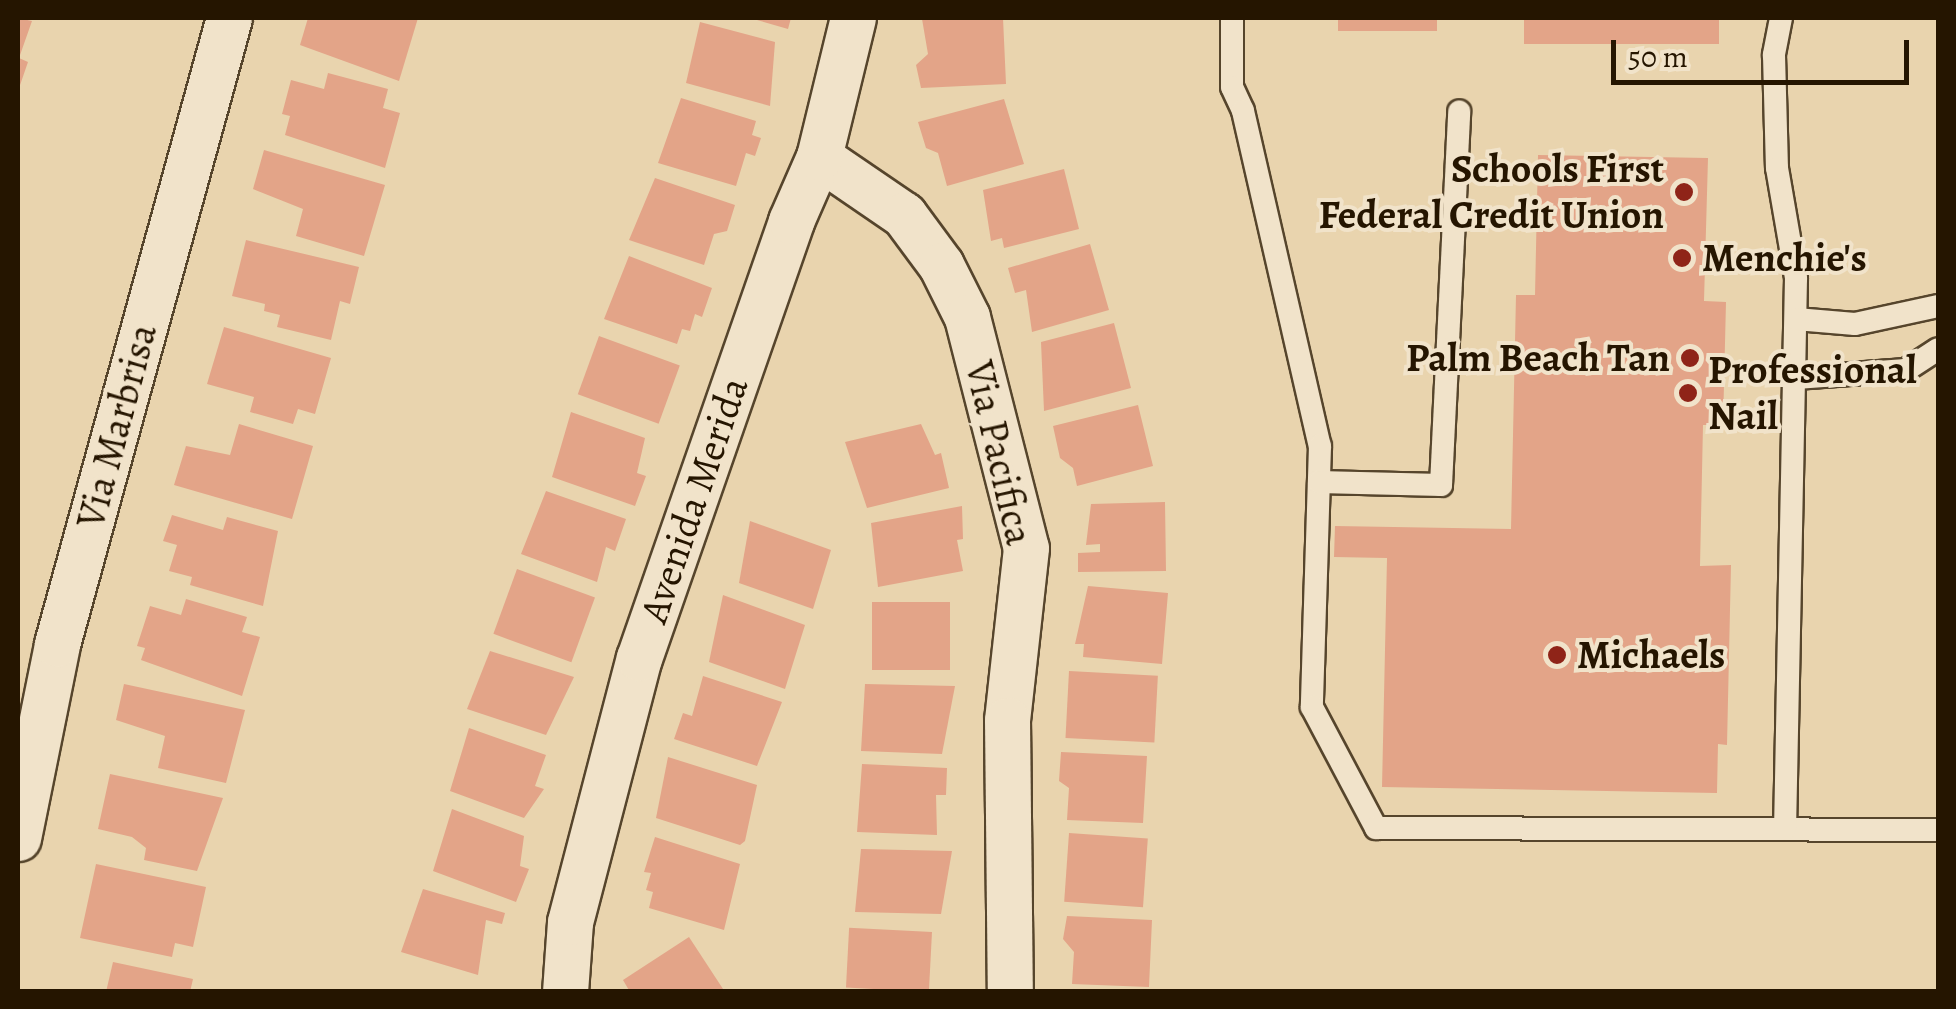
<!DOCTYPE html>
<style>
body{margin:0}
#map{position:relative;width:1956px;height:1009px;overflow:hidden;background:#e9d4ae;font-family:Alegreya,serif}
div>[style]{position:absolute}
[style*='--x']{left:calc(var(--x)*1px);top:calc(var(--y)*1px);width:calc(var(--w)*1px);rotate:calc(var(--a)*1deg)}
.building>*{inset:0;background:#e3a488;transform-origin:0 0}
.roads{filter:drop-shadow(2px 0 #56452c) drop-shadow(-2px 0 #56452c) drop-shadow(0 2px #56452c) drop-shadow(0 -2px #56452c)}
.lane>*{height:22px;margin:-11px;padding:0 11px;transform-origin:11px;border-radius:11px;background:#f1e3ca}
.street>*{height:45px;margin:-22.5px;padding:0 22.5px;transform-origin:22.5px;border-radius:22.5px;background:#f1e3ca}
.dots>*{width:28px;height:28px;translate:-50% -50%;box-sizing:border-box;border:5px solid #f1e3ca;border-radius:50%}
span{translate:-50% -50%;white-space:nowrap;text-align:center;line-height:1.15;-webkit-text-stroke:8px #f1e3ca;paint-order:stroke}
.poi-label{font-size:40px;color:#251500;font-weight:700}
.right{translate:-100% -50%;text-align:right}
.left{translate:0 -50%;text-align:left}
.street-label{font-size:40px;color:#251500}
.frame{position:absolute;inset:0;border:20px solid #251500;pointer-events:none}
.scale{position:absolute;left:1611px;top:40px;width:298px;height:45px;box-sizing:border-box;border:5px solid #251500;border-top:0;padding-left:12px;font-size:30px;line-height:35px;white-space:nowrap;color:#251500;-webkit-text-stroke:8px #f1e3ca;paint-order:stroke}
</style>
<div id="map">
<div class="building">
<i style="clip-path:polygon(18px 18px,32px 21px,19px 58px,28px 62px,18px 91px)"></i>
<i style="clip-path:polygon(308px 18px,418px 18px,399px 81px,300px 45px)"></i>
<i style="clip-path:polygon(750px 18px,791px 18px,788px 29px)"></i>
<i style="clip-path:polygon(1003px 18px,1006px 84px,921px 88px,916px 65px,928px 54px,922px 19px)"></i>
<i style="left:1338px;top:18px;width:99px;height:13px"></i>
<i style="left:1524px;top:18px;width:195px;height:26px"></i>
<i style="clip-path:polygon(700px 22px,775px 42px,770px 106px,686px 83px)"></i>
<i style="clip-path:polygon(328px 73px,388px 89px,383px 108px,400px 113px,385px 168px,285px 135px,290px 116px,282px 114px,291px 80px,324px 89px)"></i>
<i style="clip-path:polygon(681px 98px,756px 121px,752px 135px,761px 138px,755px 156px,746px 153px,736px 186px,658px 163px)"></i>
<i style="clip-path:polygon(1004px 99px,1024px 164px,947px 186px,938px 153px,926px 148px,918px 122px)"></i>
<i style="clip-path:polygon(264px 150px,385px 185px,364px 256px,296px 236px,303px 209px,253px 189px)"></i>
<i style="clip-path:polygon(1538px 155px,1708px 158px,1704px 301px,1726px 302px,1723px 425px,1703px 425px,1700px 566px,1731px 565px,1727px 745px,1718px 744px,1717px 793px,1382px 787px,1387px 558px,1334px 557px,1335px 526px,1511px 529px,1516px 295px,1535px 295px)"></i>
<i style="clip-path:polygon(1064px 169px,1079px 229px,1004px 248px,1002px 238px,991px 241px,983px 190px)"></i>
<i style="clip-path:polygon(655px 178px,735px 205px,727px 231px,714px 234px,704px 265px,629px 240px)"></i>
<i style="clip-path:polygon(246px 240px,359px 267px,350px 304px,340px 301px,331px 340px,277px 327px,280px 315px,264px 311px,265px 304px,232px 296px)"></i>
<i style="clip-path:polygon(1090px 244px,1109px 310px,1032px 332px,1026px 290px,1015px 293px,1008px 268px)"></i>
<i style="clip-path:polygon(629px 256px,712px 288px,702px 317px,695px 314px,690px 331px,682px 329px,677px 344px,604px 319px)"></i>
<i style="clip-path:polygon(1114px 323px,1131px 388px,1044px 411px,1041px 342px)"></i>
<i style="clip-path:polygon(224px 327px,331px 358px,315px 414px,298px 409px,293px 424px,250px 412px,254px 397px,207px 384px)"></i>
<i style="left:599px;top:336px;width:86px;height:62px;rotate:20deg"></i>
<i style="clip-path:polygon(1138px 405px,1153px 466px,1077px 486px,1073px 468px,1060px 458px,1053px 426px)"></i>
<i style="clip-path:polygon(571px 412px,645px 438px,637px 473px,646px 476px,635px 506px,552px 477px)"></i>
<i style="clip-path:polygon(239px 424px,313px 446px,292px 519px,174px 485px,186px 446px,230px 455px)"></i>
<i style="clip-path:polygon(921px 424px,935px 455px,941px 453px,949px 488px,867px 508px,845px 442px)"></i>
<i style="clip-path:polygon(546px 491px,626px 519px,615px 551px,606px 547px,597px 582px,521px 554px)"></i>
<i style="clip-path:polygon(1165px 502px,1166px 571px,1078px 572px,1078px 553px,1100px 552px,1100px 544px,1086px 545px,1091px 504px)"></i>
<i style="clip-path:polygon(962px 506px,963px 539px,957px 540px,963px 571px,878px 587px,871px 523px)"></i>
<i style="clip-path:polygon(172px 515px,223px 530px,227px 517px,278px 531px,263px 606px,190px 585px,192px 577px,169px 571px,177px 545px,163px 541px)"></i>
<i style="clip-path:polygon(750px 521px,831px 550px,813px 609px,739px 583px)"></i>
<i style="left:517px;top:569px;width:83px;height:69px;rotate:20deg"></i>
<i style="clip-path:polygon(1088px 586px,1168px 593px,1162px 664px,1083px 657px,1084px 644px,1075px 644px)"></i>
<i style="clip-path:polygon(723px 595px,805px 625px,785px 689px,709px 662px)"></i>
<i style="clip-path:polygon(186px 599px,247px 617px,242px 632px,260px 637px,242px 696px,141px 660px,145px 648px,137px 646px,150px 606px,181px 615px)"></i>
<i style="left:872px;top:602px;width:78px;height:68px"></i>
<i style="clip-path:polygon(490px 651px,574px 677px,546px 735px,467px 709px)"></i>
<i style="left:1069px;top:671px;width:89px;height:67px;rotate:3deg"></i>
<i style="clip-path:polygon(703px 676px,782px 702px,757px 766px,674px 739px,683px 713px,692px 716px)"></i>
<i style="clip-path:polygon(124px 684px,245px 710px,226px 783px,158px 768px,165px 736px,116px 720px)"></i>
<i style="clip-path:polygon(865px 684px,955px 686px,942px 754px,861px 751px)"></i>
<i style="clip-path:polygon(469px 728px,546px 755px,535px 786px,544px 789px,524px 818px,450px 791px)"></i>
<i style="clip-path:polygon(1061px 752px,1147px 756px,1143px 823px,1067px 820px,1069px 788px,1059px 781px)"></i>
<i style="clip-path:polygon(668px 757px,757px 785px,745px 841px,740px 845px,656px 818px)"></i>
<i style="clip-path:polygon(862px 764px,947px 768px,946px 795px,936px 795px,937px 835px,857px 832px)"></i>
<i style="clip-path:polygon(110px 774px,223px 798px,197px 871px,144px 860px,146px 848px,132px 837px,98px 829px)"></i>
<i style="clip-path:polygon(452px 809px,524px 836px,520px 866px,529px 869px,516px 902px,433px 871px)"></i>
<i style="left:1069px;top:833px;width:79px;height:69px;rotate:4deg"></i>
<i style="clip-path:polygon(655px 837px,740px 864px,724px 930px,649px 908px,653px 892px,646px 890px,651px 873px,644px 872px)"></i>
<i style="clip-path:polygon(861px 849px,952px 851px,941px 914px,855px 912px)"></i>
<i style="clip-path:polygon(96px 864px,206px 887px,193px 947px,175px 943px,172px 957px,80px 938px)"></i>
<i style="clip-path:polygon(423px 889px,505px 913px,502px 924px,486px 920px,478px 975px,401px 952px)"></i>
<i style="clip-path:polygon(1067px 916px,1152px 920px,1149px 987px,1072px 984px,1074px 952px,1063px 939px)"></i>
<i style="left:932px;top:932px;width:60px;height:83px;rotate:93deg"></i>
<i style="clip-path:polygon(689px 937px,725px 992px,630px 992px,623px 980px)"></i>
<i style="clip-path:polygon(113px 962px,193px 979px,190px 992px,106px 992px)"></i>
</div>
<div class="roads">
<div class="lane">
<i style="--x:1232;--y:18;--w:69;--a:90"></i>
<i style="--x:1232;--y:87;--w:26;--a:65"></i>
<i style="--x:1243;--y:111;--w:344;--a:77.1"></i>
<i style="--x:1320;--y:446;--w:261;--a:91.8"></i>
<i style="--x:1312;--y:707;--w:137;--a:62.1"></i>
<i style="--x:1376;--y:828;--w:562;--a:0.2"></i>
<i style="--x:1781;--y:18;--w:38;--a:101"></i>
<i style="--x:1774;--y:55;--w:113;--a:88.5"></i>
<i style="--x:1777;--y:168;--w:112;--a:80.2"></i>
<i style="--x:1796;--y:278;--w:551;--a:91.14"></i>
<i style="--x:1796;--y:319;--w:59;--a:4.8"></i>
<i style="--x:1855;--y:324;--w:85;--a:-12.2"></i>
<i style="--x:1796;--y:378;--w:110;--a:-4.2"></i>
<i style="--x:1906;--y:370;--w:38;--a:-33"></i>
<i style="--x:1319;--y:482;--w:122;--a:1.4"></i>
<i style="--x:1441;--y:485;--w:374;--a:-87.2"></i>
</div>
<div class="street">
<i style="--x:819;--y:157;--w:103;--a:34.3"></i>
<i style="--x:904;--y:215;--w:62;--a:53.5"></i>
<i style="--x:941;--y:265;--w:58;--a:63.4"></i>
<i style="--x:967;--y:317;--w:238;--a:75.7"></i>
<i style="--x:1026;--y:548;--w:173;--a:96.3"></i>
<i style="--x:1007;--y:720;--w:272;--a:89.4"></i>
<i style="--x:18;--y:838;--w:198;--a:-78.6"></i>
<i style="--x:57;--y:644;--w:649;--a:-74.64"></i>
<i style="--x:565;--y:992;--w:70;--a:-85.9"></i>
<i style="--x:570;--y:922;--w:273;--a:-75.4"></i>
<i style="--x:639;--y:658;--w:463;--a:-70.8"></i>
<i style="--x:791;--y:221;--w:70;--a:-66.4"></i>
<i style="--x:819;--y:157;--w:143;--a:-76.3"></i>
</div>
</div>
<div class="dots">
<i style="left:1684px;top:192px;background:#8f2418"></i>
<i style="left:1682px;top:258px;background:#8f2418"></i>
<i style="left:1690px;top:358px;background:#8f2418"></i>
<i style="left:1688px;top:393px;background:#8f2418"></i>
<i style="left:1557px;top:655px;background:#8f2418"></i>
</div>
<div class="poi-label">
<span class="right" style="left:1664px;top:192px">Schools First<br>Federal Credit Union</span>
<span class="left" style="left:1702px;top:258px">Menchie's</span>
<span class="right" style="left:1670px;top:358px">Palm Beach Tan</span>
<span class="left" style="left:1708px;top:393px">Professional<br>Nail</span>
<span class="left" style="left:1577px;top:655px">Michaels</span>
</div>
<div class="street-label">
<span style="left:117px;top:426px;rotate:-75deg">Via Marbrisa</span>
<span style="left:999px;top:453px;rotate:77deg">Via Pacifica</span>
<span style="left:694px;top:500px;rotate:-71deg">Avenida Merida</span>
</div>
<div class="frame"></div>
<div class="scale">50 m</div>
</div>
